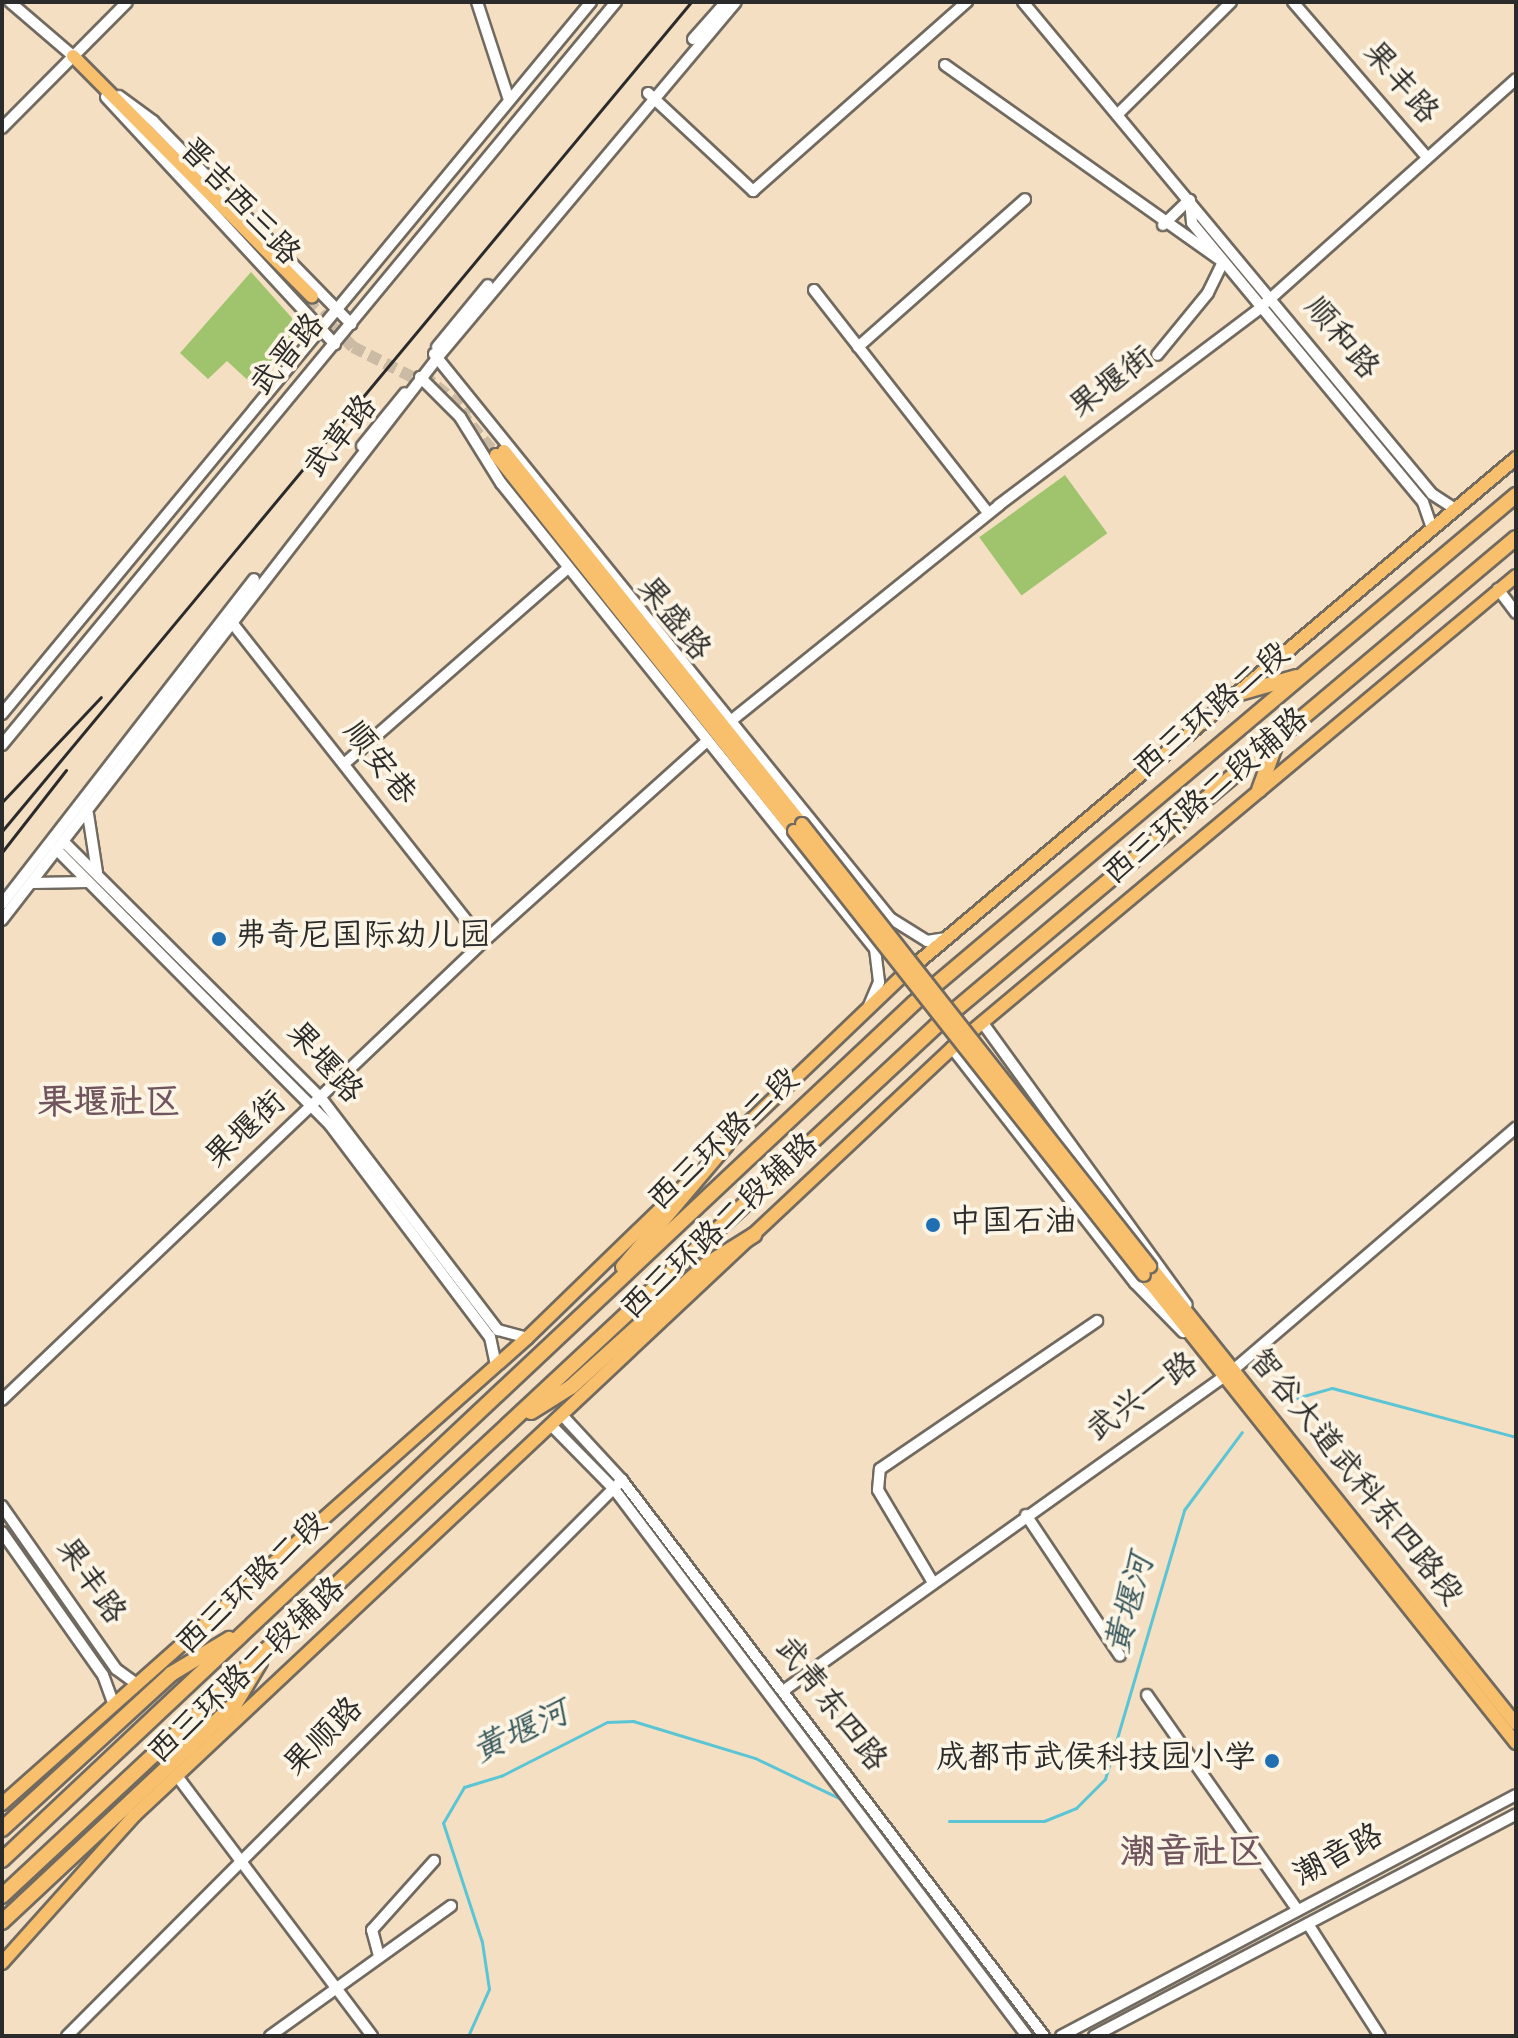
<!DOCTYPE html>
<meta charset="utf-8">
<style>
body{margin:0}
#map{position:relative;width:1518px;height:2038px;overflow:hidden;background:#f4dfc2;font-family:Dekko,"LXGW WenKai TC",sans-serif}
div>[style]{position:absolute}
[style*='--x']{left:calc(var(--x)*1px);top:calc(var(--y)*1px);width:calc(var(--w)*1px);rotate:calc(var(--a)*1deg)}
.green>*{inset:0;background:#a0c46e;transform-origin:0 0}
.stream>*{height:3px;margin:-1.5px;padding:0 1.5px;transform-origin:1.5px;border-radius:1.5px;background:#5ac5d5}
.major-tunnel>*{height:12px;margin-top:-6px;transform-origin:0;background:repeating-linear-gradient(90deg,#ccbba4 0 12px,transparent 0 18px)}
.roads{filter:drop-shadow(2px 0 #716a60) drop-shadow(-2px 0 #716a60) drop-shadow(0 2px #716a60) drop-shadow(0 -2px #716a60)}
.minor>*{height:10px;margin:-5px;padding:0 5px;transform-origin:5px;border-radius:5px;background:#fff}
.major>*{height:12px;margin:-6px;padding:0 6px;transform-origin:6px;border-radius:6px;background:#f8bf6c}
.highway>*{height:14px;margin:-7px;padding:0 7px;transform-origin:7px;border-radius:7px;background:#f8bf6c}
.rail>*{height:3px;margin:-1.5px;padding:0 1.5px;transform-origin:1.5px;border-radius:1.5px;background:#2b2b2b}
.bridges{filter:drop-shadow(2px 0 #716a60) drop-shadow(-2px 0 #716a60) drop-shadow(0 2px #716a60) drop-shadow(0 -2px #716a60)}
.major-bridge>*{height:12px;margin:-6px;padding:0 6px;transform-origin:6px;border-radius:6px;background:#f8bf6c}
.dots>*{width:22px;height:22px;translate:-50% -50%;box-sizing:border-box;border:4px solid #fcf5e5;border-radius:50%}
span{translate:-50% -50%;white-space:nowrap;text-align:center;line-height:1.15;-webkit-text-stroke:8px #fcf5e5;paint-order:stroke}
.street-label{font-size:32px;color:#2b2b2b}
.poi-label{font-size:32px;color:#2b2b2b}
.left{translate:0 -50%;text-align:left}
.right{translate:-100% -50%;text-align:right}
.water-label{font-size:34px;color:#39595e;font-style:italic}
.quarter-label{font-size:36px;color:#70545e;font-weight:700}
.frame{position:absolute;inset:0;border:4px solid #2b2b2b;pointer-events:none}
</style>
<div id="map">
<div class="green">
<i style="clip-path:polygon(251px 272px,292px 318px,292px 339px,253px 385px,227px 361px,208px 379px,180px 353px)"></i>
<i style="left:1065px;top:475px;width:72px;height:106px;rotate:54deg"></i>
</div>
<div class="stream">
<i style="--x:1286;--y:1401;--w:48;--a:-15.8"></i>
<i style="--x:1332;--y:1388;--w:190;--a:14.9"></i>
<i style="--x:949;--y:1821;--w:95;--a:0"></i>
<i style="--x:1044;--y:1821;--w:35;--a:-22"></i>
<i style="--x:1076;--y:1808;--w:41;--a:-45"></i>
<i style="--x:1105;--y:1779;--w:280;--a:-73.6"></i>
<i style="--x:1184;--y:1510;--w:97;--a:-53.4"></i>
<i style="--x:468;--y:2036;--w:51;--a:-65.9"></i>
<i style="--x:489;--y:1989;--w:48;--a:-98.5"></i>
<i style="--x:482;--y:1942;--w:125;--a:-108.1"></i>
<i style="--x:443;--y:1823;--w:42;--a:-59.7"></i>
<i style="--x:464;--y:1787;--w:39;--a:-17"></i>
<i style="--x:501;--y:1776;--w:119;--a:-27"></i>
<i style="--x:607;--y:1722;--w:26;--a:-2"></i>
<i style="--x:633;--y:1721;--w:127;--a:16.9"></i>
<i style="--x:755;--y:1758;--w:98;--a:25.5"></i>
</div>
<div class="major-tunnel">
<i style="--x:307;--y:301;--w:65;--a:45"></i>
<i style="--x:353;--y:347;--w:84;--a:26.9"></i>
<i style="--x:423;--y:375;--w:61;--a:39.7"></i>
<i style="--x:460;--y:412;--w:56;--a:50.1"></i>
</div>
<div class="roads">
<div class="minor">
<i style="--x:10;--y:2;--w:83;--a:40.6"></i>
<i style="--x:477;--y:2;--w:103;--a:71.9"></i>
<i style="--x:1023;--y:2;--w:640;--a:50.26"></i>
<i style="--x:1432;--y:494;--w:27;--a:33"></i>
<i style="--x:1293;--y:2;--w:205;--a:49.2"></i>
<i style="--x:693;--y:39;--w:50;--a:-48.3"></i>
<i style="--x:945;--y:65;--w:341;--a:35.3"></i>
<i style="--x:1223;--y:262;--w:34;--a:116"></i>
<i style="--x:1208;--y:293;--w:80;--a:129.4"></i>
<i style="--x:648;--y:93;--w:144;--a:43"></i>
<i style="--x:753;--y:191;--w:286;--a:-41.5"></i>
<i style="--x:119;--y:96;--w:42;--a:36.3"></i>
<i style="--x:153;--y:121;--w:284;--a:45.7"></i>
<i style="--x:106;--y:97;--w:337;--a:47.2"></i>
<i style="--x:1120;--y:112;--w:156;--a:-44.7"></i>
<i style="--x:2;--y:128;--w:177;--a:-45.2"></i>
<i style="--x:1190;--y:200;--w:23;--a:85"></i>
<i style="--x:1192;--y:223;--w:362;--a:50.4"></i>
<i style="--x:1423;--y:502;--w:28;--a:71"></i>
<i style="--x:1163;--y:225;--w:36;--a:-44"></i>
<i style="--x:814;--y:290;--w:283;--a:52"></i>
<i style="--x:437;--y:347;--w:80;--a:-50.6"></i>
<i style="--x:858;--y:347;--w:223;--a:-41.5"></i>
<i style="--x:434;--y:354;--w:725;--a:51.04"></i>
<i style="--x:890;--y:918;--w:44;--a:31.9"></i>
<i style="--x:927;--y:941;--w:18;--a:-9"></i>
<i style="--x:420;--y:377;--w:57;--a:45"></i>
<i style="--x:460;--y:417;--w:78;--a:58.2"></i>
<i style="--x:501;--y:483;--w:598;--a:51.25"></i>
<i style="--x:875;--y:949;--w:33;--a:83"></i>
<i style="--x:879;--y:982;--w:26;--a:113"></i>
<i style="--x:362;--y:446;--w:68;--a:-50.9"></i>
<i style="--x:1498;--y:589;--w:30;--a:53"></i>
<i style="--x:230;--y:620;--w:410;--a:51.8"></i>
<i style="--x:2;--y:714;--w:924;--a:-50.4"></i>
<i style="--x:732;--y:720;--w:343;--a:-38.8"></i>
<i style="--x:999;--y:505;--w:327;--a:-37"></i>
<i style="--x:1260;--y:308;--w:343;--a:-41.8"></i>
<i style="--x:2;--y:745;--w:964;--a:-50.43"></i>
<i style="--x:344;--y:764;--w:298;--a:-41.2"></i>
<i style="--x:88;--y:814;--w:59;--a:81.2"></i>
<i style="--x:63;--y:841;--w:364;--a:44.9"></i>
<i style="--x:321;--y:1098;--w:292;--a:52.7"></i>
<i style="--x:498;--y:1330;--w:30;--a:15"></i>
<i style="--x:56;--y:849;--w:389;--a:45.2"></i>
<i style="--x:330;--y:1125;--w:266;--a:53"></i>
<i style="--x:490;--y:1337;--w:29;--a:78"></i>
<i style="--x:32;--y:883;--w:56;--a:-1"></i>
<i style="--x:2;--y:904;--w:411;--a:-52.2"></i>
<i style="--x:2;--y:920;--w:712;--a:-52.24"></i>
<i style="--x:438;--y:357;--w:463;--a:-50"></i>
<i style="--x:982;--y:1022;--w:349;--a:54.1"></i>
<i style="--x:952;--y:1048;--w:298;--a:52.1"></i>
<i style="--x:1135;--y:1283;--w:69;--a:45.6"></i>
<i style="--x:2;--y:1400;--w:664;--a:-43.6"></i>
<i style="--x:483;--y:942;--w:301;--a:-41.9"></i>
<i style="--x:562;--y:1415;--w:88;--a:47.3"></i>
<i style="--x:622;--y:1480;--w:698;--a:52.8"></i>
<i style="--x:551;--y:1425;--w:90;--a:45.5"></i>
<i style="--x:614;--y:1489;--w:685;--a:52.95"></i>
<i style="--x:2;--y:1506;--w:199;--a:55"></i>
<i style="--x:116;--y:1669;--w:26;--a:36"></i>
<i style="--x:1026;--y:1515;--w:169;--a:56.3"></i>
<i style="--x:2;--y:1532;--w:175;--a:54.8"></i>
<i style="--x:103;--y:1675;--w:32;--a:70"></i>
<i style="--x:932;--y:1581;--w:106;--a:-120.7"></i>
<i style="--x:878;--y:1490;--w:21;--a:-85"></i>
<i style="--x:880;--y:1469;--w:263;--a:-34.3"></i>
<i style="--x:783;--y:1691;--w:551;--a:-35.48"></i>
<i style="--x:1232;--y:1371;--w:374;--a:-40.6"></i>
<i style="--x:1147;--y:1695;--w:261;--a:55"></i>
<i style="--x:177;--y:1776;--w:325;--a:53.1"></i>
<i style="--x:1308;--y:1924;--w:133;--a:57.3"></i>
<i style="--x:379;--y:1956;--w:27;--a:-105"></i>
<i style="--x:372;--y:1930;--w:93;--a:-48.1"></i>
<i style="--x:67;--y:2036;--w:786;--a:-45.05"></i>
<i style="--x:270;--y:2036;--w:223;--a:-35.7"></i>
<i style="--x:1061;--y:2036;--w:515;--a:-27.91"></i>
<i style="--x:1094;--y:2036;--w:477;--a:-27.7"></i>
</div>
<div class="major">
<i style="--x:73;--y:56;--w:339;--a:45.2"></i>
<i style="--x:504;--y:451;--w:477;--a:51.4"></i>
<i style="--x:496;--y:455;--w:480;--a:51.6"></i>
<i style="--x:719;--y:1151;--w:255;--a:-43.7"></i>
<i style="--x:903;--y:975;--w:802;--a:-40.14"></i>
<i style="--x:1150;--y:1266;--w:586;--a:51.37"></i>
<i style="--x:1144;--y:1275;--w:598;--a:51.52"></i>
<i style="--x:2;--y:1804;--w:702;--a:-41.59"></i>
<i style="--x:527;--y:1338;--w:221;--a:-44.1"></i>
<i style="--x:2;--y:1963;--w:199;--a:-48.1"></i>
<i style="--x:135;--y:1815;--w:1121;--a:-43.19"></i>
<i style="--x:952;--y:1048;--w:735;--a:-39.93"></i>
</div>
<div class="highway">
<i style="--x:1240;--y:693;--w:58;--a:-15.9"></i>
<i style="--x:1259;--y:790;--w:55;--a:-69.9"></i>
<i style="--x:623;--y:1267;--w:160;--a:-49.8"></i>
<i style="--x:531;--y:1412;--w:47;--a:-32"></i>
<i style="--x:571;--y:1387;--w:182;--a:-42.1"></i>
<i style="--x:706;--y:1265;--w:57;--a:-32"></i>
<i style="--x:2;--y:1829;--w:229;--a:-42.5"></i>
<i style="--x:171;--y:1674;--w:68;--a:-31.1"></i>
<i style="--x:2;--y:1860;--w:1251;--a:-43.22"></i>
<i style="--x:914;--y:1003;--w:788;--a:-40.16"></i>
<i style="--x:2;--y:1896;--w:1276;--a:-42.97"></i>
<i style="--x:936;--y:1026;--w:758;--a:-40.08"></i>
<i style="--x:2;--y:1922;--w:319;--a:-43.1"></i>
<i style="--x:235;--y:1704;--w:49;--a:-59.2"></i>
</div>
</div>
<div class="rail">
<i style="--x:2;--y:802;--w:144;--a:-46.7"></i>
<i style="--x:2;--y:831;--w:1078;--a:-50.27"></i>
<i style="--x:2;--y:852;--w:104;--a:-52"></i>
</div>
<div class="bridges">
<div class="major-bridge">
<i style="--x:802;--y:824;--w:563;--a:51.79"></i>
<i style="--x:794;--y:831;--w:565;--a:51.75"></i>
</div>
</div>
<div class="dots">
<i style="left:219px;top:939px;background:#1f6fb2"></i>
<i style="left:933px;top:1225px;background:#1f6fb2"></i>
<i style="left:1272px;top:1761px;background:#1f6fb2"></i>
</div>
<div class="street-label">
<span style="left:1398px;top:85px;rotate:49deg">果丰路</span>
<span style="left:237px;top:204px;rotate:47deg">晋吉西三路</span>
<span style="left:1339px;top:340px;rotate:50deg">顺和路</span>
<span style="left:290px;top:357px;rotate:-50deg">武晋路</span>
<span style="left:1114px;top:385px;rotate:-37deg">果堰街</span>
<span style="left:343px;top:439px;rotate:-51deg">武草路</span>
<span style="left:671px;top:621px;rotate:51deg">果盛路</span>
<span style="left:1214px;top:713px;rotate:-40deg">西三环路二段</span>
<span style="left:377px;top:765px;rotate:52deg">顺安巷</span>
<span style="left:1208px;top:799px;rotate:-40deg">西三环路二段辅路</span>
<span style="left:322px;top:1065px;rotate:48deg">果堰路</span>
<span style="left:248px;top:1132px;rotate:-43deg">果堰街</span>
<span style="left:726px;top:1142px;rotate:-43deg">西三环路二段</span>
<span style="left:722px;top:1229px;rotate:-43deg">西三环路二段辅路</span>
<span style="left:1144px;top:1400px;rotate:-36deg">武兴一路</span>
<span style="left:1353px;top:1479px;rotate:51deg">智谷大道武科东四路段</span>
<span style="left:88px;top:1583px;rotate:55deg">果丰路</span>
<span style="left:254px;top:1586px;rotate:-43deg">西三环路二段</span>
<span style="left:249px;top:1673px;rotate:-43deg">西三环路二段辅路</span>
<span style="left:828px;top:1706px;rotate:52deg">武青东四路</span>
<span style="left:326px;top:1739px;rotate:-45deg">果顺路</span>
<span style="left:1340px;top:1858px;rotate:-28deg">潮音路</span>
</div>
<div class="poi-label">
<span class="left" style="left:235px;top:939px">弗奇尼国际幼儿园</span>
<span class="left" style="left:949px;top:1225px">中国石油</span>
<span class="right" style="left:1256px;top:1761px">成都市武侯科技园小学</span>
</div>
<div class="water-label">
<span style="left:1133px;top:1605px;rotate:-75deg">黄堰河</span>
<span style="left:522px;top:1735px;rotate:-25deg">黄堰河</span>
</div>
<div class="quarter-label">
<span style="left:109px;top:1107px">果堰社区</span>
<span style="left:1192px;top:1857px">潮音社区</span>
</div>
<div class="frame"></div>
</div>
